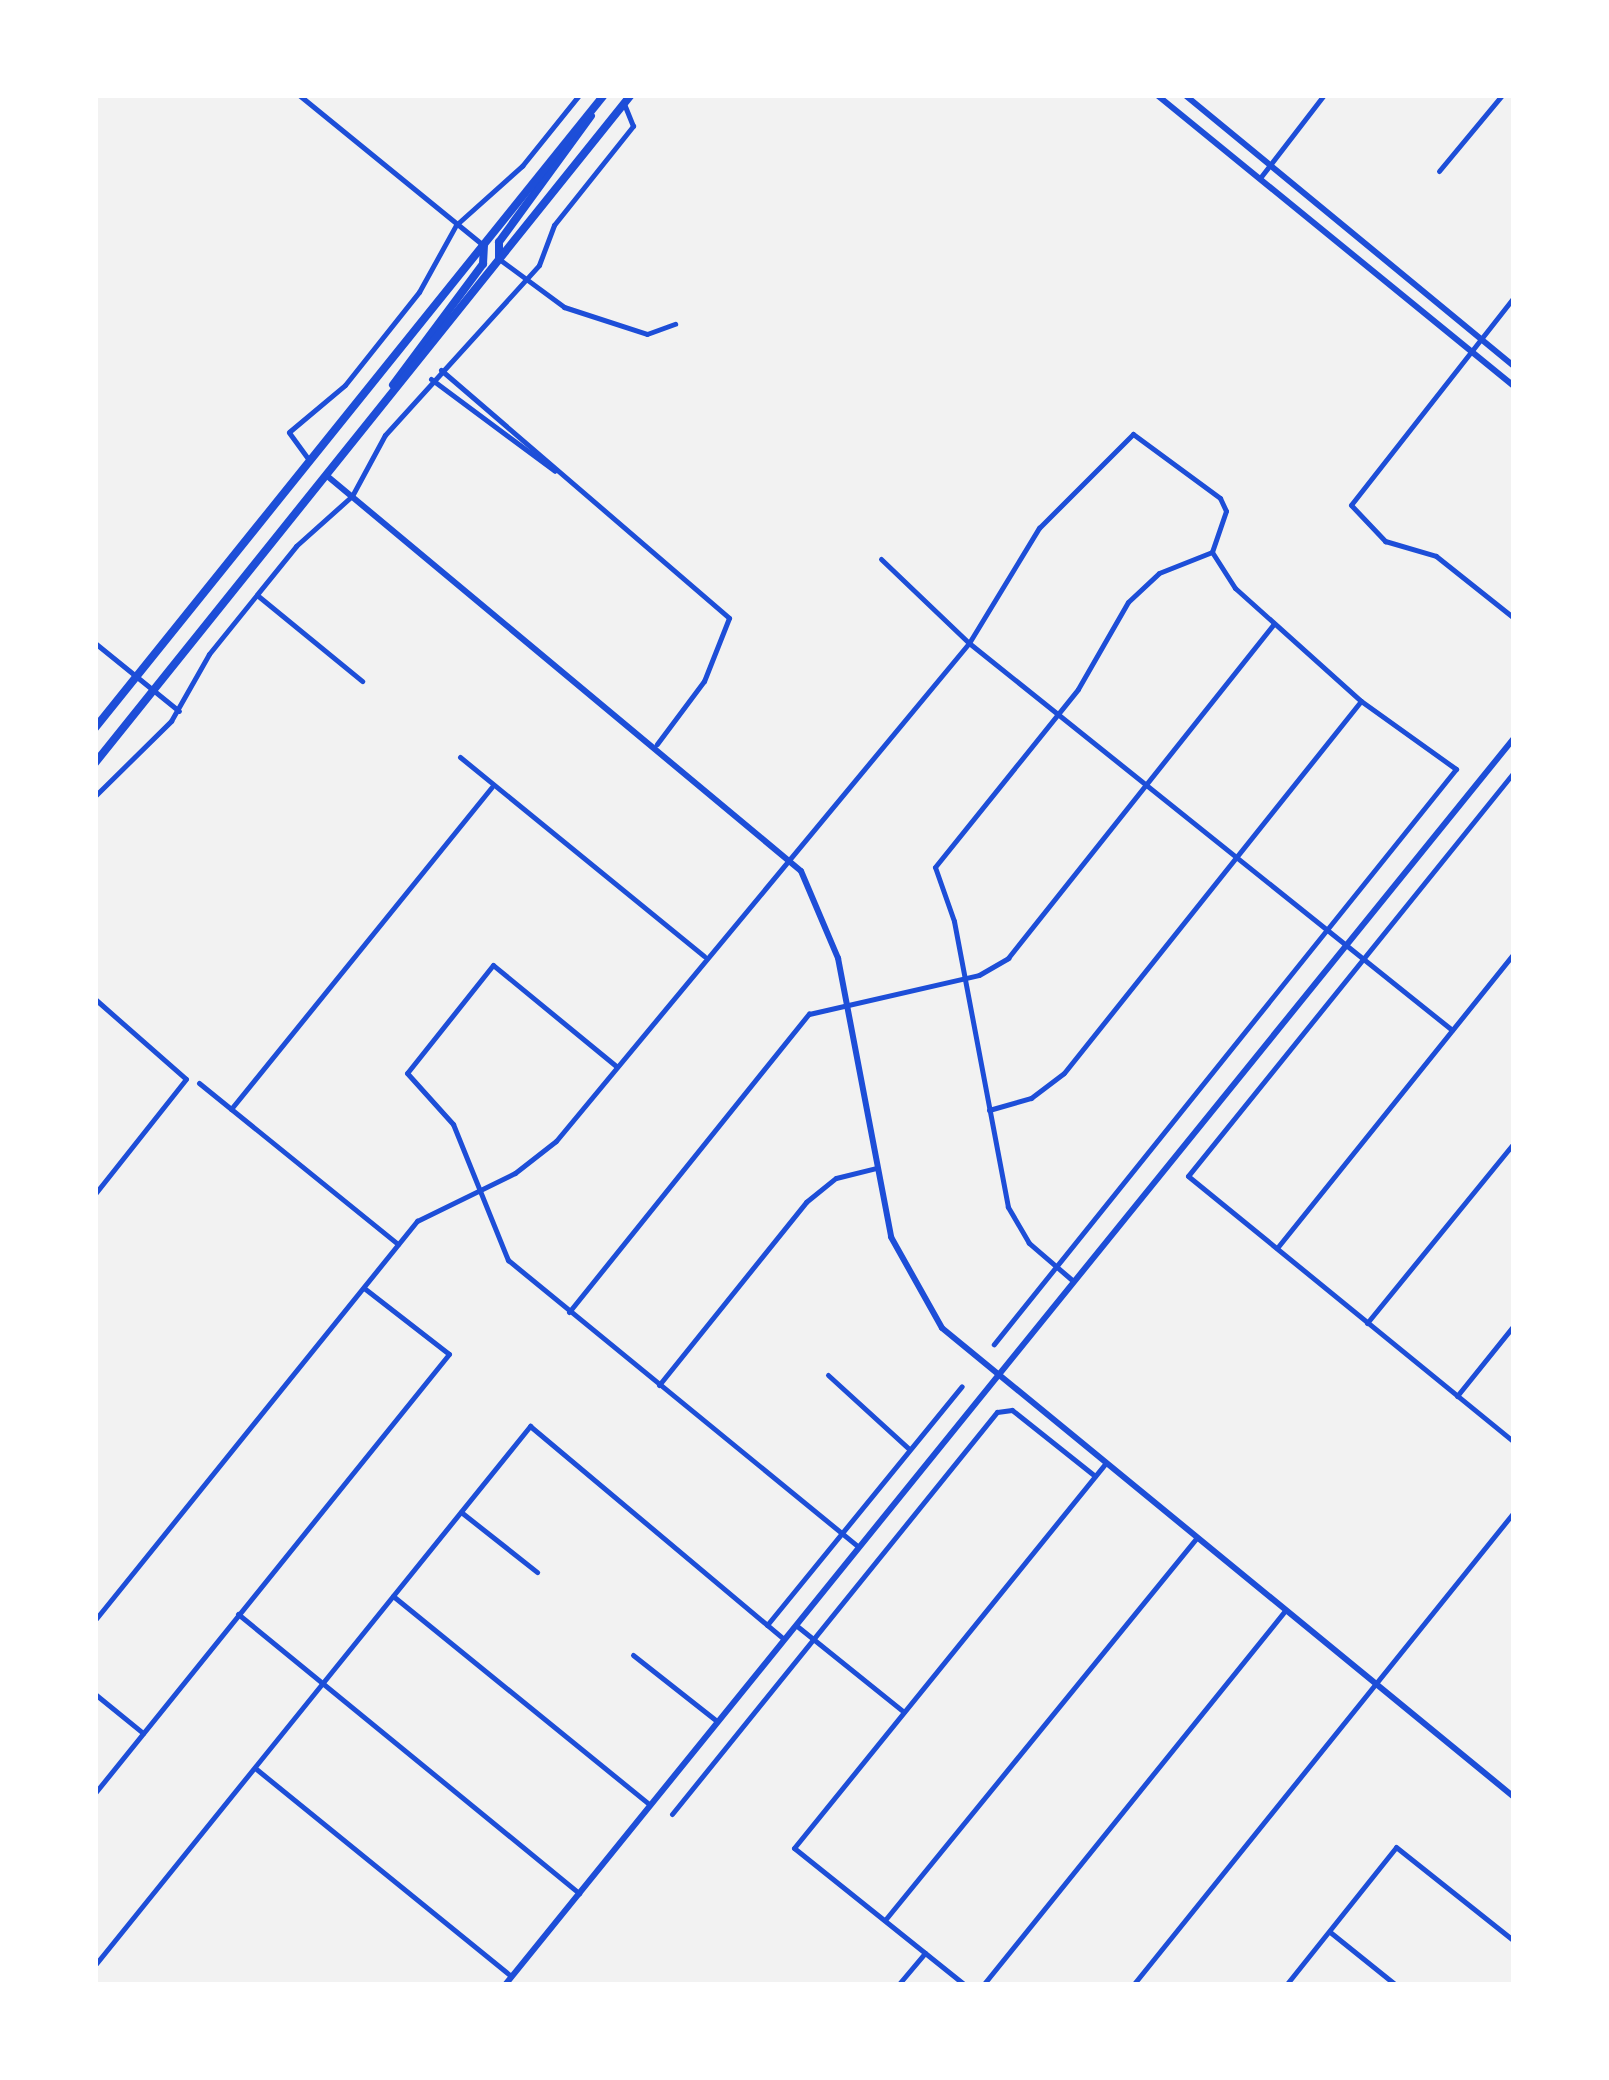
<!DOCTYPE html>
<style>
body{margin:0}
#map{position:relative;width:1609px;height:2080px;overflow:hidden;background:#f2f2f2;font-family:Lato,sans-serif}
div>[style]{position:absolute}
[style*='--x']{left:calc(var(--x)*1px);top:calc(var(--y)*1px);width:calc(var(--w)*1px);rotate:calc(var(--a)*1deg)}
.minor>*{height:5px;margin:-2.5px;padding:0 2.5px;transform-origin:2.5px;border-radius:2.5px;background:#1d4ed8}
.tertiary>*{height:6px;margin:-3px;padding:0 3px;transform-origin:3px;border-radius:3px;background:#1d4ed8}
.secondary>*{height:6px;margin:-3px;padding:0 3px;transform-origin:3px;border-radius:3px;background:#1d4ed8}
.primary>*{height:8px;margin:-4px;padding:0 4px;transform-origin:4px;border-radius:4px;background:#1d4ed8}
span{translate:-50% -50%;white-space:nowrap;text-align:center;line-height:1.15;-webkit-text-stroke:10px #fff;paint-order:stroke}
.frame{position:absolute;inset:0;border:98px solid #fff;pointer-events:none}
</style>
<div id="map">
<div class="minor">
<i style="--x:299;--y:95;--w:239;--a:39.2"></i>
<i style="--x:1439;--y:171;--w:99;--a:-50.3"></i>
<i style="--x:1260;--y:178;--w:105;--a:-52.4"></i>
<i style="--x:499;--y:259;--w:81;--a:36.4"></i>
<i style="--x:564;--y:307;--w:87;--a:18"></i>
<i style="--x:647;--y:334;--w:30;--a:-20"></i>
<i style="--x:1514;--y:297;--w:264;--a:128.1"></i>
<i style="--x:1351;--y:505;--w:50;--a:46.6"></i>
<i style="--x:1385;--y:541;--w:53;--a:16.4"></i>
<i style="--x:1436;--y:556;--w:100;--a:38.5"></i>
<i style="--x:441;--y:370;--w:380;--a:40.7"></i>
<i style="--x:729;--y:618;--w:68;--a:111.6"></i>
<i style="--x:704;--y:681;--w:79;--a:126.7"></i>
<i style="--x:431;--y:379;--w:154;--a:36.6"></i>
<i style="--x:309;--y:460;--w:34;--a:-126"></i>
<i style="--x:289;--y:432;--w:73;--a:-40"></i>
<i style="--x:345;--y:385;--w:119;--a:-51.5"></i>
<i style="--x:419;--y:292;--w:77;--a:-61.1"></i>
<i style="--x:456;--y:225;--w:89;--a:-41.8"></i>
<i style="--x:522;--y:166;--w:91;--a:-51.2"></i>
<i style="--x:881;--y:559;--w:122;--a:43.7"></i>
<i style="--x:969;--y:643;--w:619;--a:38.7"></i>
<i style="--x:257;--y:595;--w:136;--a:39.3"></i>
<i style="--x:95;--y:643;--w:108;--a:39"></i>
<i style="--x:460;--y:757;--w:315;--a:39.2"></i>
<i style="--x:1514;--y:772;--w:519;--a:128.9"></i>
<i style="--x:1188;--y:1176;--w:421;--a:39.2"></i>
<i style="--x:95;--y:796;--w:107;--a:-44.6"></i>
<i style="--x:171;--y:721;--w:77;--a:-60.4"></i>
<i style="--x:209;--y:654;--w:139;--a:-51.1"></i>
<i style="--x:296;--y:546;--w:75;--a:-41.8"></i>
<i style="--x:352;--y:496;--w:69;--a:-61.6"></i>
<i style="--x:385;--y:435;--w:229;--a:-47.8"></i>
<i style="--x:539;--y:265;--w:43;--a:-69.4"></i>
<i style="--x:554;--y:225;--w:127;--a:-51.4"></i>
<i style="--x:633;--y:126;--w:24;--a:-112"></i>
<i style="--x:95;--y:999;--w:121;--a:41.3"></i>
<i style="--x:186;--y:1079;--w:147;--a:128.4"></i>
<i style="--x:616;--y:1066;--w:159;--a:-140.6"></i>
<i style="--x:493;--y:965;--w:138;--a:128.5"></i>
<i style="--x:407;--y:1073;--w:69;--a:48"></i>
<i style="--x:453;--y:1124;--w:147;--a:68"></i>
<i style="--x:508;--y:1260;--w:451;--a:39.3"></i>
<i style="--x:199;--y:1083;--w:256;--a:39"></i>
<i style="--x:231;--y:1109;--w:414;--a:-51"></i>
<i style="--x:989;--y:1110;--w:44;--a:-15.9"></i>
<i style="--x:1031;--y:1098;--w:41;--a:-37.1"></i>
<i style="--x:1064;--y:1073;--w:476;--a:-51.4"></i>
<i style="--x:1277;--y:1248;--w:378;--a:-51.2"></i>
<i style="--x:1072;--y:1280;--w:57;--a:-139.3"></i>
<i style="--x:1029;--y:1243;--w:42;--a:-120.3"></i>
<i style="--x:1008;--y:1207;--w:291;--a:-100.7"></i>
<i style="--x:954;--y:921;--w:57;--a:-109.4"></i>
<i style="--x:935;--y:867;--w:228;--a:-51.2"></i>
<i style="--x:1078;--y:689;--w:100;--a:-60.1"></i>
<i style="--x:1128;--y:602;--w:42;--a:-43.1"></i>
<i style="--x:1159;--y:573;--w:57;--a:-21.6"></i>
<i style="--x:569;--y:1312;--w:383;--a:-51.2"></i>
<i style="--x:809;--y:1014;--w:174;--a:-12.9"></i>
<i style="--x:979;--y:975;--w:34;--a:-30"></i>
<i style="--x:1008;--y:958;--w:427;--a:-51.5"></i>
<i style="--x:1367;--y:1323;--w:232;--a:-50.8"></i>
<i style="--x:828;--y:1375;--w:110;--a:42.4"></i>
<i style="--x:659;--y:1385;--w:235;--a:-51.2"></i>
<i style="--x:806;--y:1202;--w:38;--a:-39"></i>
<i style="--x:836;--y:1178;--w:41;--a:-14"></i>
<i style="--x:1457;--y:1396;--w:91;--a:-51.2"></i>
<i style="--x:461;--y:1512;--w:97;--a:38.3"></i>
<i style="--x:393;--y:1596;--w:330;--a:39.1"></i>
<i style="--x:238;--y:1614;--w:441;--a:39.3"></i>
<i style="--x:95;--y:1620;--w:513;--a:-51.1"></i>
<i style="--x:417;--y:1221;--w:109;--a:-26.1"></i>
<i style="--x:515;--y:1173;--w:52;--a:-38"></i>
<i style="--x:556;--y:1141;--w:647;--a:-50.33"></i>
<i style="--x:969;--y:643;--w:135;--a:-58.7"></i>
<i style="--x:1039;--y:528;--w:133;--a:-45"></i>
<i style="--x:1133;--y:434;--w:108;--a:36.3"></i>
<i style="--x:1220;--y:498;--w:14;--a:65"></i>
<i style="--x:1226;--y:511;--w:43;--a:108.9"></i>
<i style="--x:1212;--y:552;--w:43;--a:57.4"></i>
<i style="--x:1235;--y:588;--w:169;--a:41.9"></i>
<i style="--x:1361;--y:701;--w:117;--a:35.6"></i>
<i style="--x:1456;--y:769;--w:738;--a:128.78"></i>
<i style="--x:767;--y:1625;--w:308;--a:-50.8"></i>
<i style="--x:797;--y:1626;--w:137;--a:38.8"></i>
<i style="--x:633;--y:1655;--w:107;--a:38.2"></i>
<i style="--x:95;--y:1694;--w:62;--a:39.1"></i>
<i style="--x:255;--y:1768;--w:330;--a:39.1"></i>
<i style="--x:95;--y:1793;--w:564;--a:-51.12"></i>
<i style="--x:449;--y:1354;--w:108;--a:-142.2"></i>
<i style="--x:672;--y:1814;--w:517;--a:-51.05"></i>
<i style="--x:997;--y:1412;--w:15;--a:-8"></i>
<i style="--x:1012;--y:1410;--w:106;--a:38.5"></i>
<i style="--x:885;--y:1920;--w:493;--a:-50.8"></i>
<i style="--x:1330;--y:1932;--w:85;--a:38.8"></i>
<i style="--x:95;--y:1965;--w:693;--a:-51.09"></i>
<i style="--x:530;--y:1426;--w:330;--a:40"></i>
<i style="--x:898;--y:1985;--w:42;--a:-49.8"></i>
<i style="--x:965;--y:1985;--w:219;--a:-141.3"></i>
<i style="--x:794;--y:1848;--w:494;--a:-51"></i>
<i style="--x:983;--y:1985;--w:481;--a:-51.1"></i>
<i style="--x:1133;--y:1985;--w:607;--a:-51.15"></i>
<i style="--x:1286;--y:1985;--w:176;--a:-51.4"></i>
<i style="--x:1396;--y:1847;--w:151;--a:38.5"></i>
</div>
<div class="tertiary">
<i style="--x:326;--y:475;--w:618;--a:39.82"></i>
<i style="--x:801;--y:871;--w:95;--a:67"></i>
<i style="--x:838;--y:958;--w:284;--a:79.2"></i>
<i style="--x:891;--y:1237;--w:104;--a:60.7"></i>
<i style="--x:942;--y:1328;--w:740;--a:39.35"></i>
<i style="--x:505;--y:1985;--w:1604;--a:-51.02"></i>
</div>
<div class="secondary">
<i style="--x:1157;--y:95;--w:461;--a:39.2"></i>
<i style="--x:1185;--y:95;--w:426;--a:39.5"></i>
</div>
<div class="primary">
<i style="--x:499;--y:259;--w:17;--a:-90"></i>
<i style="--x:499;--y:242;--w:156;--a:-53.9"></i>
<i style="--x:393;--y:385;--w:151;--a:-53.4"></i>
<i style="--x:483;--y:264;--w:18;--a:-87"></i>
<i style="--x:95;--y:728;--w:812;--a:-51.2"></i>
<i style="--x:95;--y:763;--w:856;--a:-51.26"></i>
</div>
<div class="frame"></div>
</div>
